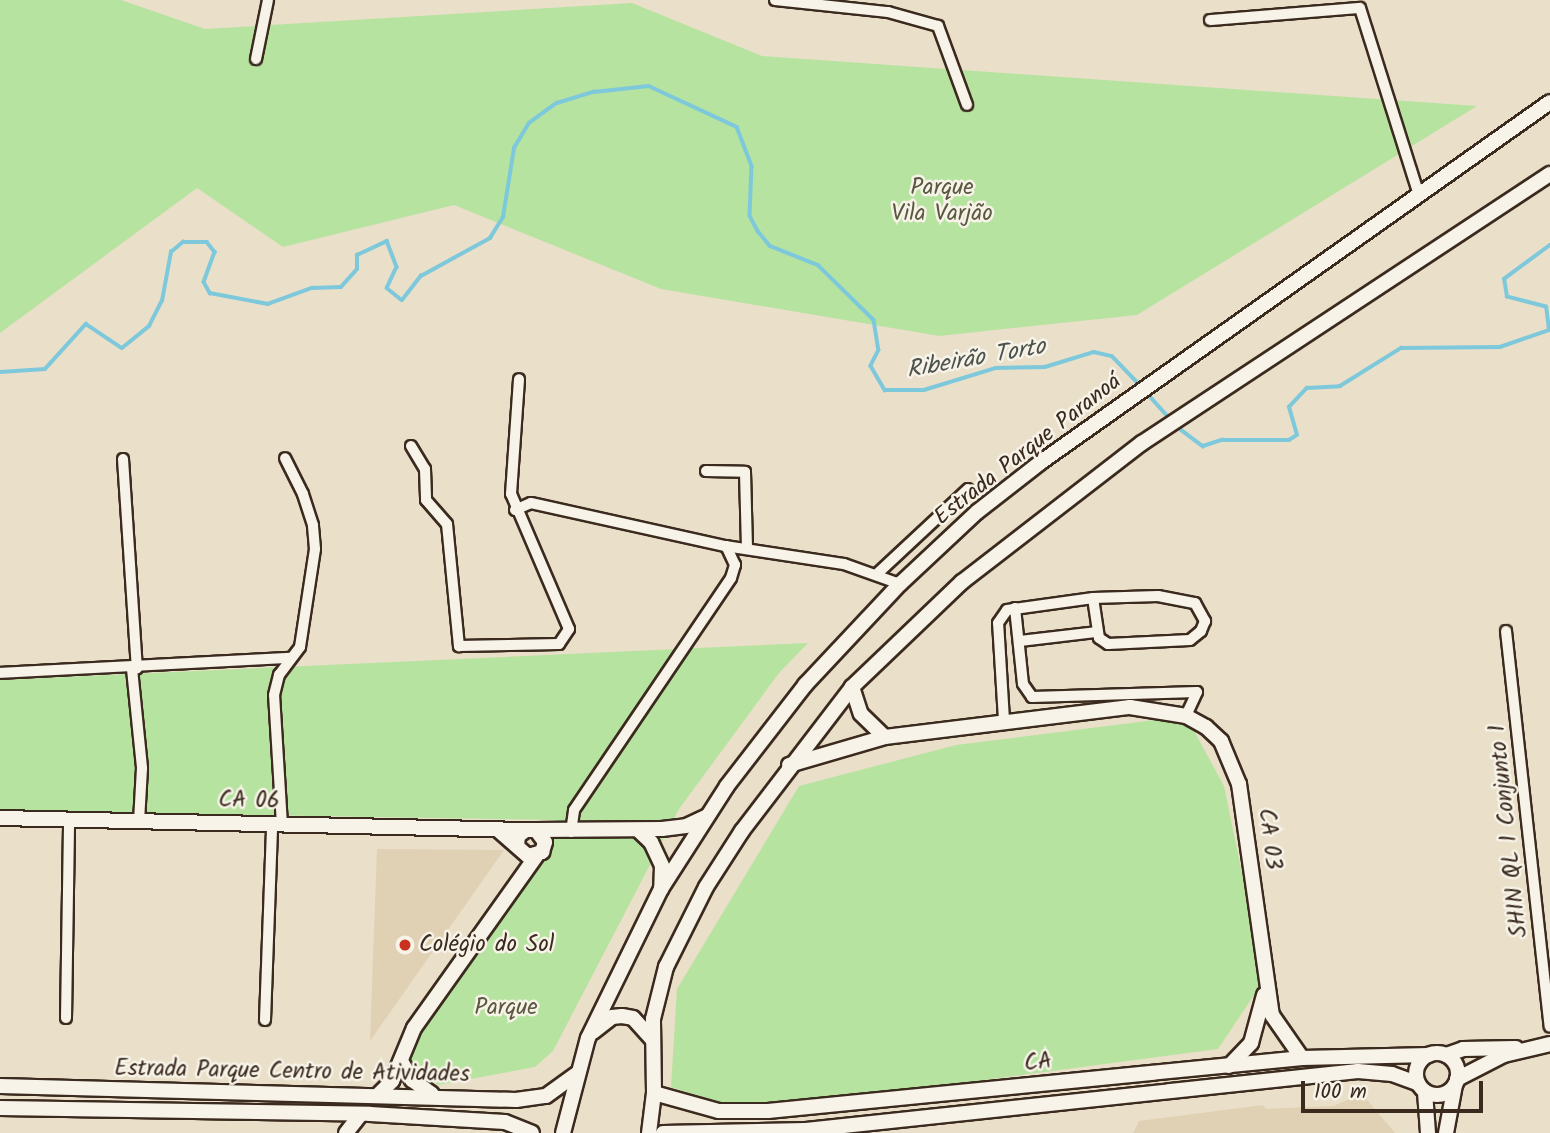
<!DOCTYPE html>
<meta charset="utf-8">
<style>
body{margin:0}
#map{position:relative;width:1550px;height:1133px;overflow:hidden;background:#eadfc9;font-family:Kalam,sans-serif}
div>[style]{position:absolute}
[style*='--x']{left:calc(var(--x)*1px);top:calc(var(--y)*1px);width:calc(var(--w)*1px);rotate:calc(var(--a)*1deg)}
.built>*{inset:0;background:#e1d1b4}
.green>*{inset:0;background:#b7e3a1}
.stream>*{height:3.5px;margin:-1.75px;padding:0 1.75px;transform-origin:1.75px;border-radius:1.75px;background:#7dc9db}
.roads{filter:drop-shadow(2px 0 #3b2a1e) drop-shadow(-2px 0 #3b2a1e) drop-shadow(0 2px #3b2a1e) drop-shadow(0 -2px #3b2a1e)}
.street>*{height:10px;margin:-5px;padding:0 5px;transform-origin:5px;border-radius:5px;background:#f7f3e8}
.secondary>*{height:14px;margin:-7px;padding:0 7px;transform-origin:7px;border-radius:7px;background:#f7f3e8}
.secondary>.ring{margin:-7px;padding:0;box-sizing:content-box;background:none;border:14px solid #f7f3e8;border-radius:50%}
.primary>*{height:14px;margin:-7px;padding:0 7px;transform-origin:7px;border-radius:7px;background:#f7f3e8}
.dots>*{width:19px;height:19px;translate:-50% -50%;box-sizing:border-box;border:4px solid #f7f3e8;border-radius:50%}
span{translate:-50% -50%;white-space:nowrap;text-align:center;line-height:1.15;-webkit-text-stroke:5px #f7f3e8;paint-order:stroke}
.park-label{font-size:23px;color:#5a583f}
.street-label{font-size:23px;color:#3b2a1e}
.poi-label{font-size:23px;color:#3b2a1e}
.left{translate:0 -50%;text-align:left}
.water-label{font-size:24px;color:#4c524d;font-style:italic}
.scale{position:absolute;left:1301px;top:1081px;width:182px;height:32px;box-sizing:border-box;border:4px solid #3b2a1e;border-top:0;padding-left:9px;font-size:21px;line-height:24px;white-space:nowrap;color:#3b2a1e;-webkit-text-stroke:5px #f7f3e8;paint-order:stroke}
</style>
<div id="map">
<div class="built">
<i style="clip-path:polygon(377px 849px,504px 850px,370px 1041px)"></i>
<i style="clip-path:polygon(1362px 1094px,1395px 1133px,1133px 1133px,1139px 1121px,1263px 1105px,1266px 1109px,1333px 1106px)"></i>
</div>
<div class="green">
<i style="clip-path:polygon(0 0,121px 0,205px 29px,632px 3px,762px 56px,1477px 106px,1137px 315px,939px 336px,661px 289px,454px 205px,283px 247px,197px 188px,0 333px)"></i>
<i style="clip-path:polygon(808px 643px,779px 673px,679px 809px,553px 1051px,535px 1067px,438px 1085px,412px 1067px,410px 1042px,556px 820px,0 811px,0 680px)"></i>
<i style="clip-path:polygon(1186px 716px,1224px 786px,1264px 980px,1218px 1049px,750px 1111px,671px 1087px,677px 989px,799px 786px,956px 745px)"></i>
</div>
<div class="stream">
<i style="--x:0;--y:372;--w:45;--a:-3.8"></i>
<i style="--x:45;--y:369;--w:61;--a:-47.7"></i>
<i style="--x:86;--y:324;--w:43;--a:33.7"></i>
<i style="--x:122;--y:348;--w:35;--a:-39"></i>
<i style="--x:149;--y:326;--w:28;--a:-63"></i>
<i style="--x:162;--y:301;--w:50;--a:-79.6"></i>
<i style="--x:171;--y:252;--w:16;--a:-40"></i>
<i style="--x:183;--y:242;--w:24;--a:0"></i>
<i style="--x:207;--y:242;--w:13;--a:51"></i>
<i style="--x:215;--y:252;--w:32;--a:110"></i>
<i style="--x:204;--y:282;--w:13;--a:61"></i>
<i style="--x:210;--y:293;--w:59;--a:10.7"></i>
<i style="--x:268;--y:304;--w:47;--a:-20"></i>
<i style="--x:312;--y:288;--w:29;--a:-2"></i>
<i style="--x:341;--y:287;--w:24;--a:-48"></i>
<i style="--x:357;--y:269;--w:14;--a:-90"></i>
<i style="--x:357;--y:255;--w:33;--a:-25"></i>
<i style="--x:387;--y:241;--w:28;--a:69"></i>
<i style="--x:397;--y:267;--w:23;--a:115"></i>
<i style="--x:387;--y:288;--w:19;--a:39"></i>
<i style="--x:402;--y:300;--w:31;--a:-52"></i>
<i style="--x:421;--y:276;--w:79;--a:-28.8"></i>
<i style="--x:490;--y:238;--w:25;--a:-58"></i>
<i style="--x:503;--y:217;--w:70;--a:-80.9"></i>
<i style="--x:514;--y:148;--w:29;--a:-59"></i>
<i style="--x:529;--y:123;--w:34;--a:-36"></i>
<i style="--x:557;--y:103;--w:39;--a:-17"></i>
<i style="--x:594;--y:92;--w:55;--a:-6.2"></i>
<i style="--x:649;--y:86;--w:97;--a:25"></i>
<i style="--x:737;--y:127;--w:42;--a:69"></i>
<i style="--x:752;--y:166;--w:50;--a:92.3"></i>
<i style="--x:750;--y:216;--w:17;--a:62"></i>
<i style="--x:758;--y:231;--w:19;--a:51"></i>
<i style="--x:770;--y:246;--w:52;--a:21.6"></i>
<i style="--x:818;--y:265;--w:78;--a:44.5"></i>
<i style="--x:874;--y:320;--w:30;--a:81"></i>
<i style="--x:879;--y:350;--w:18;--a:117"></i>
<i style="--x:871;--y:366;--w:28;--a:60"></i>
<i style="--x:885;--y:390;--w:39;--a:0"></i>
<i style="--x:924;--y:390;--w:75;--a:-17"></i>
<i style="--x:996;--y:368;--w:49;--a:-1.2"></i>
<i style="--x:1045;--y:367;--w:51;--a:-17"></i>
<i style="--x:1094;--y:352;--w:18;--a:13"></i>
<i style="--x:1112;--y:356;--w:42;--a:46"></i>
<i style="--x:1146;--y:392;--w:38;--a:48"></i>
<i style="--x:1176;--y:426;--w:34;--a:37"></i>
<i style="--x:1203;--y:446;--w:20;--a:-18"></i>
<i style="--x:1222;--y:440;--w:67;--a:0"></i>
<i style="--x:1289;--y:440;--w:9;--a:-32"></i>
<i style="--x:1297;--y:435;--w:29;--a:-106"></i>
<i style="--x:1289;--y:407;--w:26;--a:-47"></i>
<i style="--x:1307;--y:388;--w:33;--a:-3"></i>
<i style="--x:1340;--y:386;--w:72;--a:-31.9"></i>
<i style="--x:1401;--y:348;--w:99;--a:-0.6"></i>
<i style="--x:1500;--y:347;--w:52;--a:-19.1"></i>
<i style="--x:1549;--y:330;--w:23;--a:-97"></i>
<i style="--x:1546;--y:307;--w:40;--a:-165.6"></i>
<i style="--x:1507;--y:297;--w:18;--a:-99"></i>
<i style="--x:1504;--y:279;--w:57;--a:-36.5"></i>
</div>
<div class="roads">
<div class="street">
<i style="--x:775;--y:0;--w:114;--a:6.1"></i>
<i style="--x:888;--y:12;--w:52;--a:15.6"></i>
<i style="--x:938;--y:26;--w:84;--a:69.8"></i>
<i style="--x:1210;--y:20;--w:150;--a:-4.6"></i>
<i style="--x:1360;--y:8;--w:196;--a:72.5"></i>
<i style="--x:256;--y:59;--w:60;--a:-78.5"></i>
<i style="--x:411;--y:446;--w:27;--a:59"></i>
<i style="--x:425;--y:469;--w:31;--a:88"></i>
<i style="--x:426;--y:500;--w:32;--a:49"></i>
<i style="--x:447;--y:524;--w:123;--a:84.4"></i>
<i style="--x:459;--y:646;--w:100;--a:-1.1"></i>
<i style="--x:559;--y:644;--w:18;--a:-56"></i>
<i style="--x:569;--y:629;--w:147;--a:-113.2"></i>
<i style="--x:511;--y:494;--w:115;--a:-86"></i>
<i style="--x:123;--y:459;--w:210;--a:86.2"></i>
<i style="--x:706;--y:471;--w:39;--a:1"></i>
<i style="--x:745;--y:472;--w:77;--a:88.5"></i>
<i style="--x:515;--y:510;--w:17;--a:-24"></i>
<i style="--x:531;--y:503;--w:199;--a:12.5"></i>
<i style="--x:725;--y:546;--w:120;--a:8.6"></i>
<i style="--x:844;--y:564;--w:59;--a:19.7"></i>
<i style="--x:878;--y:573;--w:123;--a:-43"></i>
<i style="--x:1015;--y:608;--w:76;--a:84"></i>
<i style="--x:1023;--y:684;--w:16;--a:55"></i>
<i style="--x:1032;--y:697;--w:165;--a:-1.7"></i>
<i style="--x:1197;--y:692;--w:26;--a:115"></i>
<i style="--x:1506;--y:631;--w:398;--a:83.7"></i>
<i style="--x:1020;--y:641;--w:78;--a:-6.7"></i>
<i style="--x:132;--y:669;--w:100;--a:84.2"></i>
<i style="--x:142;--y:768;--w:53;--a:93.2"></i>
<i style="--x:0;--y:673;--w:291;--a:-3"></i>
<i style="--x:1004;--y:720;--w:97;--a:-93.5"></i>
<i style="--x:998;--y:623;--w:16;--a:-55"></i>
<i style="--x:1007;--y:610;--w:87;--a:-7.9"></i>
<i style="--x:1093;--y:598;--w:65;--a:-1.8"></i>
<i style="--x:1158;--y:596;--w:38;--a:11"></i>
<i style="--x:1195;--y:603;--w:21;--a:61"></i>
<i style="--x:1205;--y:621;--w:11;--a:112"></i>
<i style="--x:1201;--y:631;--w:14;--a:141"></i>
<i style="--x:1190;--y:640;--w:82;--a:177.2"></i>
<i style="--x:1108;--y:644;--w:11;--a:-146"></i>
<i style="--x:1099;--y:638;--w:40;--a:-98.5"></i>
<i style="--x:282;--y:825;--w:130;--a:-93.5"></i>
<i style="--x:274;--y:695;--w:21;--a:-76"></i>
<i style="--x:279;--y:675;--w:35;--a:-53"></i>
<i style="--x:300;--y:647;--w:99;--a:-81.3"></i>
<i style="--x:315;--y:549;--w:24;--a:-95"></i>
<i style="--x:313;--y:525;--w:33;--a:-108"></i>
<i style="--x:303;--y:494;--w:40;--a:-116.6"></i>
<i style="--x:571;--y:832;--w:22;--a:-82"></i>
<i style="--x:574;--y:810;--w:280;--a:-55.9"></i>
<i style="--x:731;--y:578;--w:14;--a:-73"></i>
<i style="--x:735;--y:565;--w:21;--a:-115"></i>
<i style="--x:66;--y:1018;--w:199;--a:-89.1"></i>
<i style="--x:265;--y:1020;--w:195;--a:-87.9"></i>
</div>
<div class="secondary">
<i style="--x:852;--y:687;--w:28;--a:72"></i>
<i style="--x:861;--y:714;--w:33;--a:44"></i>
<i style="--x:789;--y:765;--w:100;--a:-16.3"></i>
<i style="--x:885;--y:737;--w:247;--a:-7"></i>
<i style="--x:1130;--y:707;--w:57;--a:9.1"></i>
<i style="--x:1186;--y:716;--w:23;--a:29"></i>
<i style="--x:1206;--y:727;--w:21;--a:43"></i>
<i style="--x:1221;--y:741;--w:47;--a:67.3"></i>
<i style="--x:1239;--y:784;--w:233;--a:81.9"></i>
<i style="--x:1272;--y:1015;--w:52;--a:55.1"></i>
<i style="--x:0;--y:818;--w:526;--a:1.31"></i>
<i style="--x:497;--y:829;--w:41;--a:41.1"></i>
<i style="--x:528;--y:856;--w:15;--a:-16"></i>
<i style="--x:542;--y:852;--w:10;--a:-73"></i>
<i style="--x:545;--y:842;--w:15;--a:-127"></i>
<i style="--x:536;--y:830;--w:10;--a:180"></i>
<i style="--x:526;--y:830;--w:10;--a:143"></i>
<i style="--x:518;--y:836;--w:10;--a:96"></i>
<i style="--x:536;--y:830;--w:126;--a:-0.5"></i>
<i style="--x:662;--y:829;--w:24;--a:-7"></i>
<i style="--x:686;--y:826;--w:23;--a:-25"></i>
<i style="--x:638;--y:830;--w:18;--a:43"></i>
<i style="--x:651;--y:842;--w:26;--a:65"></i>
<i style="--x:662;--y:866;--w:23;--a:92"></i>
<i class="ring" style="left:1416px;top:1053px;width:28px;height:28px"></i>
<i style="--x:1446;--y:1055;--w:18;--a:-19"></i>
<i style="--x:1463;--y:1049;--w:53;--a:-1.1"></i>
<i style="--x:401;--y:1061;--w:22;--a:60"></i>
<i style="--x:412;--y:1080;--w:24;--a:35"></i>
<i style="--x:1229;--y:1066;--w:32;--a:-46"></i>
<i style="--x:1251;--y:1043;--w:50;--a:-74.8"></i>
<i style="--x:1457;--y:1079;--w:53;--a:-27.1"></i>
<i style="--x:1504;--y:1055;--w:47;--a:-13.4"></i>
<i style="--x:0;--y:1086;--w:516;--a:1.55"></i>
<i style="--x:516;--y:1100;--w:30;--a:-8"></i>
<i style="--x:546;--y:1096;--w:36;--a:-36"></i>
<i style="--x:1425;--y:1092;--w:41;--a:85.8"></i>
<i style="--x:654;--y:1093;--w:67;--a:15.5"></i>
<i style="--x:719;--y:1111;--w:49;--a:0"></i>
<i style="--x:768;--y:1111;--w:537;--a:-5.67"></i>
<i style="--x:1302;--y:1058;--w:127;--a:-1.4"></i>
<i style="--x:378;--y:1095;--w:20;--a:-45"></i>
<i style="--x:392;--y:1081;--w:57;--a:-67.5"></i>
<i style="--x:414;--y:1028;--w:212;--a:-54.6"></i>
<i style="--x:0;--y:1108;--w:370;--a:0.9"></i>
<i style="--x:370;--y:1114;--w:135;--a:3.4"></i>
<i style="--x:505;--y:1122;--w:29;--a:22"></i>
<i style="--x:346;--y:1133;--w:24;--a:-52"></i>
<i style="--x:663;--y:1133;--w:143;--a:-1.2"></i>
<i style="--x:806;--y:1130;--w:555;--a:-6.1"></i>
<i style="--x:1358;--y:1071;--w:34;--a:5"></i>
<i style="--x:1392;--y:1074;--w:27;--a:20"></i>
<i style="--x:1446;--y:1133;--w:49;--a:-79.4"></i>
</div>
<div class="primary">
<i style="--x:593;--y:1032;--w:24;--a:-38"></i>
<i style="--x:612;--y:1017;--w:10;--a:-6"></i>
<i style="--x:622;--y:1016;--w:11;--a:10"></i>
<i style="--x:633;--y:1018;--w:30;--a:48"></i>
<i style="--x:563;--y:1133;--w:98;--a:-75.3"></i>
<i style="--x:588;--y:1038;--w:166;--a:-63.9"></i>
<i style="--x:661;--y:889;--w:122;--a:-57.3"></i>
<i style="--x:727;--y:786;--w:128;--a:-52.3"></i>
<i style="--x:805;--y:685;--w:139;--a:-46.8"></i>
<i style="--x:900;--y:584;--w:105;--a:-43.1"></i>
<i style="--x:977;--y:512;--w:81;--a:-38"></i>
<i style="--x:1041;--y:462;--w:623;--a:-35.27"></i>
<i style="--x:649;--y:1133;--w:40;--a:-82.9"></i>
<i style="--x:654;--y:1093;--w:74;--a:-90.8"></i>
<i style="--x:653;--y:1019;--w:54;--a:-76"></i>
<i style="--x:666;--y:967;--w:89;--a:-63.4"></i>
<i style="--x:706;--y:887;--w:67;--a:-57.3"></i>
<i style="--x:742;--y:831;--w:181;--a:-52.6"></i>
<i style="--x:852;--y:687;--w:152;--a:-43.7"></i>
<i style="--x:962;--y:582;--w:227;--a:-37.7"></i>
<i style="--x:1142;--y:443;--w:489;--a:-33.4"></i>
</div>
</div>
<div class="dots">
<i style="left:405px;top:945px;background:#c8321e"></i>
</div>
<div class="park-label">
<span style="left:942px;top:201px">Parque<br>Vila Varjão</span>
<span style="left:506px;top:1008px">Parque</span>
</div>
<div class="street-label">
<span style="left:1028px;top:450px;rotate:-38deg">Estrada Parque Paranoá</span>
<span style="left:249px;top:801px;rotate:1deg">CA 06</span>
<span style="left:1509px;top:831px;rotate:-96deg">SHIN QL 1 Conjunto 1</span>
<span style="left:1269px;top:839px;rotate:83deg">CA 03</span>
<span style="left:1038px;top:1063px;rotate:-6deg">CA</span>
<span style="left:292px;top:1072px;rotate:1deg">Estrada Parque Centro de Atividades</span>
</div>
<div class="poi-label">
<span class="left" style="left:419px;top:945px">Colégio do Sol</span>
</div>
<div class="water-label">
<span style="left:976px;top:359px;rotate:-10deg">Ribeirão Torto</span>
</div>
<div class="scale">100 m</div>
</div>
